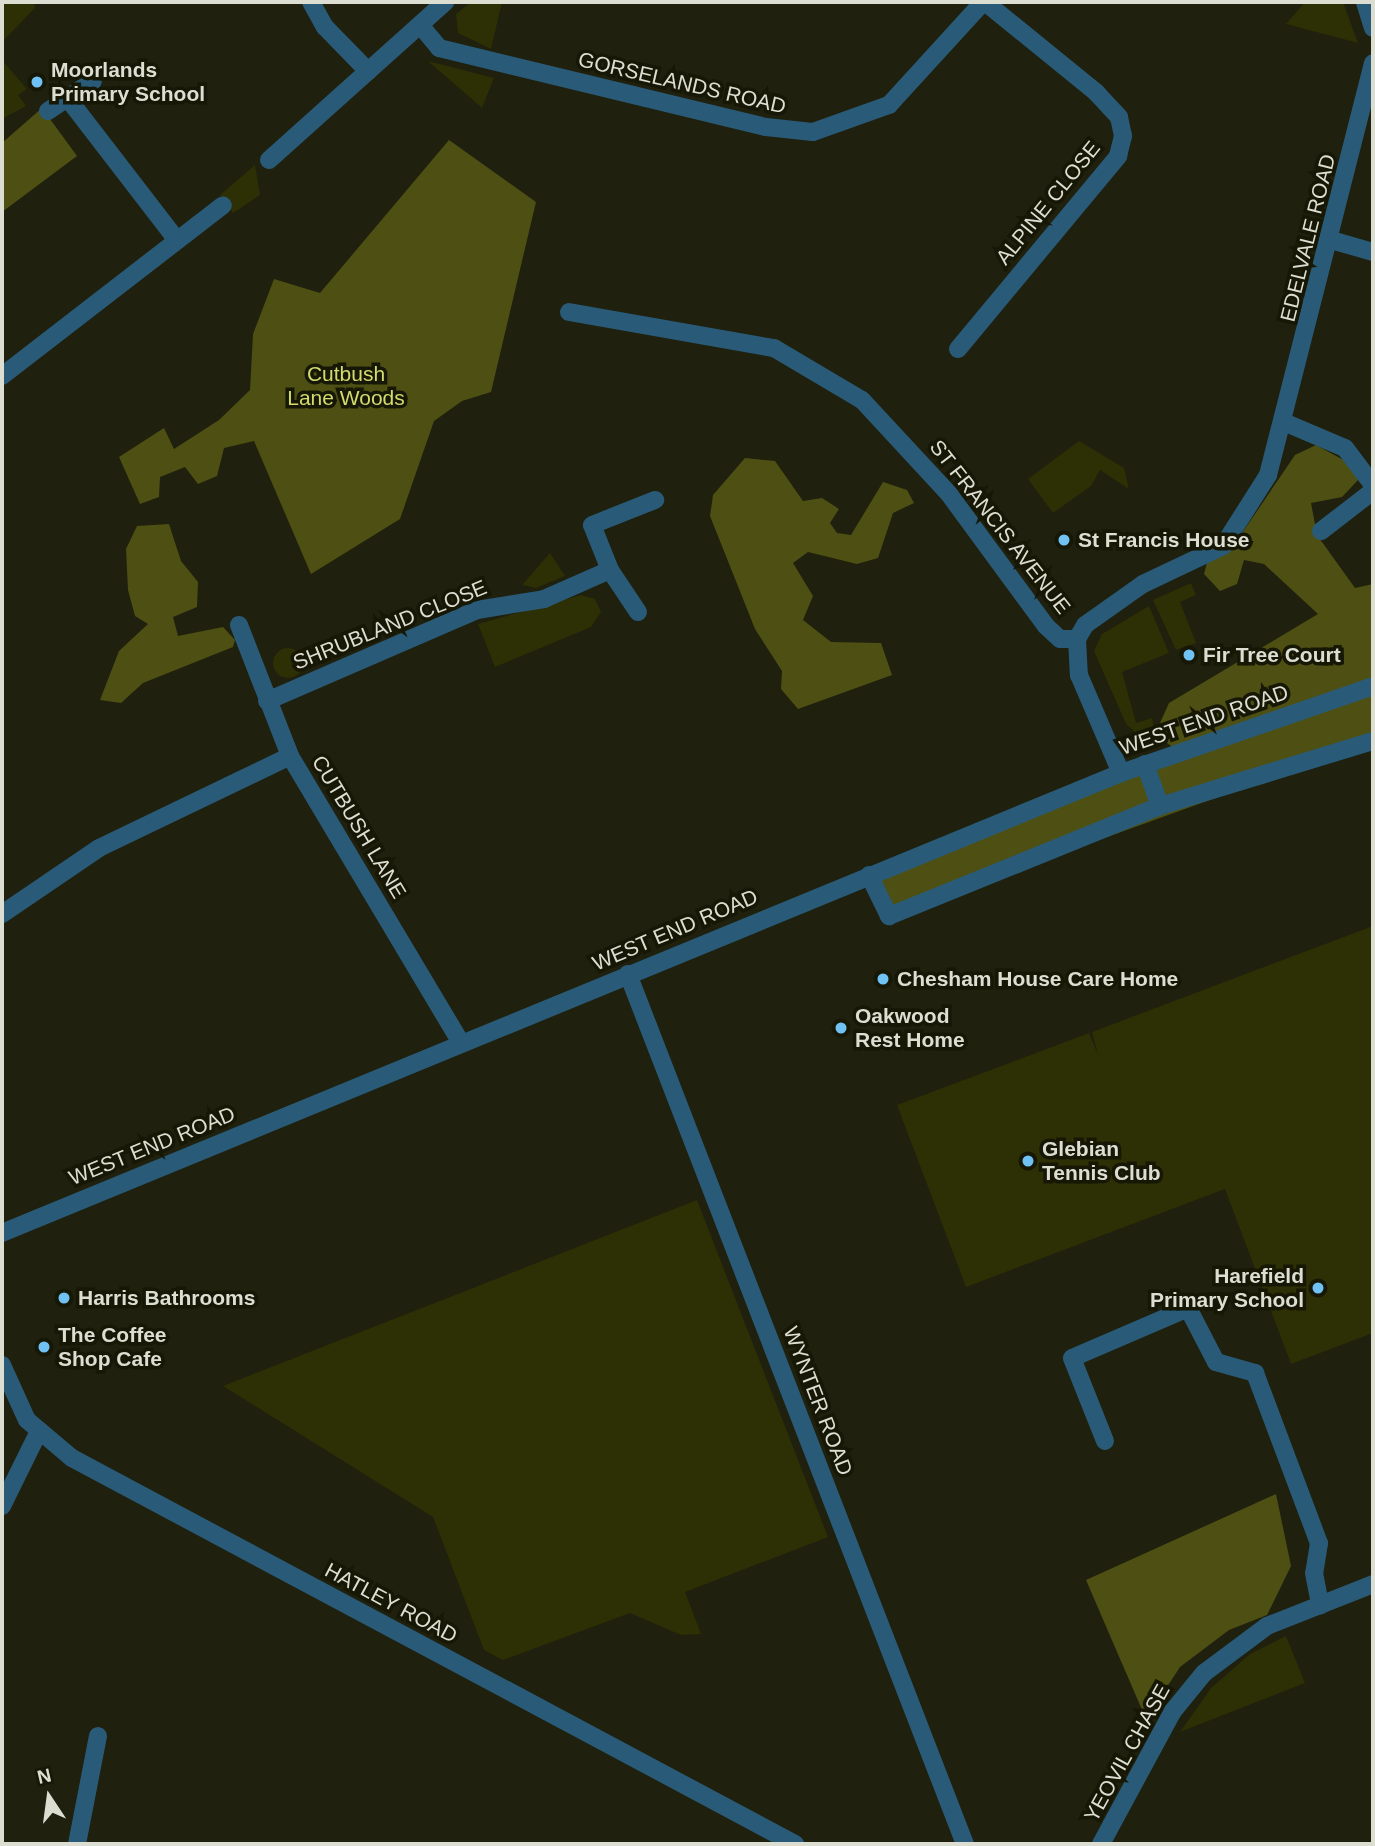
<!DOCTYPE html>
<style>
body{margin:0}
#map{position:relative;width:1375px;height:1846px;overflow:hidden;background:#1f200d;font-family:Arial,sans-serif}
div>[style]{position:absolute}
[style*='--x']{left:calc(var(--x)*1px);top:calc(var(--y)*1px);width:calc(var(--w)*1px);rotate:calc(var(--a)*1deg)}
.green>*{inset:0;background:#2d2f04}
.round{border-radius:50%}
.forest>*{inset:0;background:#4e5013}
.minor>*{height:18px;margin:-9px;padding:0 9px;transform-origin:9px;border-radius:9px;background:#295b79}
.tertiary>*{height:18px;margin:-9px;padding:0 9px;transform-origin:9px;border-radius:9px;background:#295b79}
.dots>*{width:19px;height:19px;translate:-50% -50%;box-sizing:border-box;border:4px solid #161705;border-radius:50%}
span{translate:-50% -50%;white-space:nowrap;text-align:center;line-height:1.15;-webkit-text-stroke:7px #161705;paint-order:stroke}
.poi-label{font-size:21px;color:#ddded2;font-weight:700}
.left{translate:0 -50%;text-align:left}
.right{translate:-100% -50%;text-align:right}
.street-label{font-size:21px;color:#ddded2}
.park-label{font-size:21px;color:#d3da6e}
.frame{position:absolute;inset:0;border:4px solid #ddded2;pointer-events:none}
.north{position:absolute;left:14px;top:1762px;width:70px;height:70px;-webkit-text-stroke:5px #161705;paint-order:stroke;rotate:347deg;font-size:19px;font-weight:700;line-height:28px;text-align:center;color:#ddded2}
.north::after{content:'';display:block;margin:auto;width:24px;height:32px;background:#ddded2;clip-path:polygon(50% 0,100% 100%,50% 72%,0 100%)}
</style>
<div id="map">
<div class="green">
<i style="clip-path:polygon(2px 2px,34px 2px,35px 8px,2px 42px)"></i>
<i style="clip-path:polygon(471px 2px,502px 2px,491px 49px,458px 33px,456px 14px)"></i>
<i style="clip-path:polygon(1305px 2px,1343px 2px,1358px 43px,1286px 24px)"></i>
<i style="clip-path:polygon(2px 60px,27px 89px,18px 95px,26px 106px,2px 119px)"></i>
<i style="clip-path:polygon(428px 61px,494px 78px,482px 108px)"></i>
<i style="clip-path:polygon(255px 165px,260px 195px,233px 213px,220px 195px)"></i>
<i style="clip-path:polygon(1079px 441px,1124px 468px,1129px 489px,1100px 470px,1091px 486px,1053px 513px,1028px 479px)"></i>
<i style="clip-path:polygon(550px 553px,565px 576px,536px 588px,522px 585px)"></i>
<i style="clip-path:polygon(1191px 583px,1196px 595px,1180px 602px,1196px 643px,1176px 650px,1153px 600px)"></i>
<i style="clip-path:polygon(581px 595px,595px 599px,601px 612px,591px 627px,495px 667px,478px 624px)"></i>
<i style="clip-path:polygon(1149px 606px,1169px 653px,1122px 672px,1136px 723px,1152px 718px,1155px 734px,1142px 738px,1126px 724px,1094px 651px,1102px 634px)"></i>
<i class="round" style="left:273px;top:648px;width:30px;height:30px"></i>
<i style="clip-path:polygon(1373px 926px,1373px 1333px,1291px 1364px,1225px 1189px,966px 1287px,897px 1105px,1089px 1033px,1098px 1055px,1092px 1032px)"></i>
<i style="clip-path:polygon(697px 1200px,828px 1537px,685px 1592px,701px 1634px,681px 1635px,630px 1613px,503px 1660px,484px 1650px,433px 1517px,223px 1386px)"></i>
<i style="clip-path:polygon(1286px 1636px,1305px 1683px,1180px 1732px,1211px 1688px,1250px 1654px)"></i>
</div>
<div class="forest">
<i style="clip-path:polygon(42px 108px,77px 156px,2px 212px,2px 143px)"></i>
<i style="clip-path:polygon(449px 140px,536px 202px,491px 392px,462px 401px,434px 421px,400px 519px,311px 574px,254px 441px,224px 448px,217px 476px,198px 484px,185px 467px,160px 477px,159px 497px,140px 504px,119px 457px,164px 428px,174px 449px,219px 420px,250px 390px,253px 334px,274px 279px,320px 293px)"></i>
<i style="clip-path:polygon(1316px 445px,1349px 463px,1358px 480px,1342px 497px,1311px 503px,1317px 535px,1355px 588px,1373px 584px,1373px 741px,889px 916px,869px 875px,1178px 751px,1155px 734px,1169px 703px,1318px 614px,1264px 564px,1244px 560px,1237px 584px,1220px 591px,1204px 574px,1208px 559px,1236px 542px,1295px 455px)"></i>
<i style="clip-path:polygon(745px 458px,775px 461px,803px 501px,822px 498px,839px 509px,830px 523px,837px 533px,851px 535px,883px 482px,907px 490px,914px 503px,893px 513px,878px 558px,857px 564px,808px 552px,793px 563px,813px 596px,803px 620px,831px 642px,881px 643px,892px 675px,798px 709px,781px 689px,782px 671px,755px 629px,710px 516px,713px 495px)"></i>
<i style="clip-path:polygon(169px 524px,181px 561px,198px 582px,197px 607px,173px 617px,178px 636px,223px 627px,235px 640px,233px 647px,143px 683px,121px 703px,100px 700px,119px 651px,148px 624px,135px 616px,128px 590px,126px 549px,137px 526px)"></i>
<i style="clip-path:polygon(1276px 1494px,1291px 1566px,1267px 1615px,1229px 1630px,1180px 1667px,1146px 1719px,1086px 1580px)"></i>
</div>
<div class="minor">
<i style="--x:311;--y:2;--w:29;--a:61"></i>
<i style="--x:325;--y:27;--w:62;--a:45.7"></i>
<i style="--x:1365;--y:2;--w:27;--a:73"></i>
<i style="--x:420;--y:25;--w:30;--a:50"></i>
<i style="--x:439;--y:48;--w:336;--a:13.6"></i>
<i style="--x:766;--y:127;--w:47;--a:6.1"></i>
<i style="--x:813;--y:132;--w:81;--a:-19.6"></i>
<i style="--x:889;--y:105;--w:139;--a:-47.6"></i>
<i style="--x:69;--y:100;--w:177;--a:52.4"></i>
<i style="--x:48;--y:111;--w:54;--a:-33.7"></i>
<i style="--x:269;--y:160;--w:237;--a:-41.9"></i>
<i style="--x:1331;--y:240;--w:44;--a:15.9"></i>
<i style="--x:569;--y:312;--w:208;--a:10"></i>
<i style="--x:774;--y:348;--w:102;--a:30.6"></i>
<i style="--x:862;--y:400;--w:128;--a:47.2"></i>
<i style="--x:949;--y:494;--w:164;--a:53.7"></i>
<i style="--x:1046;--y:626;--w:19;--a:43"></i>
<i style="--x:1060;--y:639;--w:17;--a:0"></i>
<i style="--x:1077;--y:639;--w:36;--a:87"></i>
<i style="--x:1079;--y:675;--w:107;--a:66.8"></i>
<i style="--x:958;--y:349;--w:251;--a:-50.3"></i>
<i style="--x:1118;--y:156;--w:21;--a:-76"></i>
<i style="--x:1123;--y:136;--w:19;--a:-102"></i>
<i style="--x:1119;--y:117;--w:33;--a:-133"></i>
<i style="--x:1097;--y:93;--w:144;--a:-140.9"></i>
<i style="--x:2;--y:376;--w:279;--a:-37.7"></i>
<i style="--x:1286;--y:423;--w:64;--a:23"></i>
<i style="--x:1345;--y:448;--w:46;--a:52.9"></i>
<i style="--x:1321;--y:531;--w:66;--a:-37.6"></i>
<i style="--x:638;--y:612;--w:50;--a:-123.7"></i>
<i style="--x:610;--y:570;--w:48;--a:-111.8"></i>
<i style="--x:592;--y:525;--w:68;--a:-21.6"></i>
<i style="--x:239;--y:625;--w:141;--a:68.7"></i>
<i style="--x:290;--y:756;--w:334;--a:59.2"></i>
<i style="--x:1077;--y:639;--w:16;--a:-60"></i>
<i style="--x:1085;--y:625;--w:71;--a:-35.3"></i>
<i style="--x:1143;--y:584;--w:89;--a:-25.4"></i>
<i style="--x:1223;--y:546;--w:84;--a:-57.6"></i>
<i style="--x:1268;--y:475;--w:425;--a:-75.7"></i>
<i style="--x:267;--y:701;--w:229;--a:-23.4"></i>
<i style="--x:477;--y:610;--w:68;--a:-9.3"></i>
<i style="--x:544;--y:599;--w:72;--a:-23.7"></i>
<i style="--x:1145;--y:764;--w:45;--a:70.3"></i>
<i style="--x:1160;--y:806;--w:223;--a:-17"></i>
<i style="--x:869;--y:875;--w:46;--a:64"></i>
<i style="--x:889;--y:916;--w:292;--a:-22.1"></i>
<i style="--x:2;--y:914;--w:117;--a:-34.2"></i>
<i style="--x:99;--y:848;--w:212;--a:-25.7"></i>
<i style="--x:628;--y:974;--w:933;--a:68.83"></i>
<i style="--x:2;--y:1365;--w:60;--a:65.6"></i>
<i style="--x:27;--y:1420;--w:59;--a:40.2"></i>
<i style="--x:72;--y:1458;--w:820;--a:28.1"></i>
<i style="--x:1105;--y:1441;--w:89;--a:-111.7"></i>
<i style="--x:1072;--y:1358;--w:126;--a:-23.3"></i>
<i style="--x:1188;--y:1308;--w:61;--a:62.6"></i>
<i style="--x:1216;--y:1362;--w:41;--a:15.8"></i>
<i style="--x:1255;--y:1373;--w:182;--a:69.4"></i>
<i style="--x:1319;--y:1543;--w:30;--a:99"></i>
<i style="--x:1314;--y:1573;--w:33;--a:79"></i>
<i style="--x:2;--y:1506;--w:81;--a:-63.7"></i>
<i style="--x:77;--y:1844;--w:110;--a:-79"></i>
<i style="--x:1101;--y:1844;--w:151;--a:-61.6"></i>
<i style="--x:1173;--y:1711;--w:49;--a:-50.8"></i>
<i style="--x:1204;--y:1673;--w:79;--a:-36.7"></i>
<i style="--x:1267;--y:1626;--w:114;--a:-21.6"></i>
</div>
<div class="tertiary">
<i style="--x:2;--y:1233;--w:1210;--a:-22.35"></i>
<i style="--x:1121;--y:773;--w:267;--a:-19"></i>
</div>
<div class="dots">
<i style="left:37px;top:82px;background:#70c2f4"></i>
<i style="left:1064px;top:540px;background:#70c2f4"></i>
<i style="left:1189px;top:655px;background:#70c2f4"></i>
<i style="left:883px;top:979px;background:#70c2f4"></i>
<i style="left:841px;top:1028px;background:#70c2f4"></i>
<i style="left:1028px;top:1161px;background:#70c2f4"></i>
<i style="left:1318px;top:1288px;background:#70c2f4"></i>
<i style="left:64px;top:1298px;background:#70c2f4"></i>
<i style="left:44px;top:1347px;background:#70c2f4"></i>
</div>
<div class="poi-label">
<span class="left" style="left:51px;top:82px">Moorlands<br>Primary School</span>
<span class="left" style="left:1078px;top:540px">St Francis House</span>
<span class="left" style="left:1203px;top:655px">Fir Tree Court</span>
<span class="left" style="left:897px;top:979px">Chesham House Care Home</span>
<span class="left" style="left:855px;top:1028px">Oakwood<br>Rest Home</span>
<span class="left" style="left:1042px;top:1161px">Glebian<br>Tennis Club</span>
<span class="right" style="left:1304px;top:1288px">Harefield<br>Primary School</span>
<span class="left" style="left:78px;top:1298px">Harris Bathrooms</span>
<span class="left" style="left:58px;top:1347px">The Coffee<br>Shop Cafe</span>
</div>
<div class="street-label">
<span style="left:682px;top:83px;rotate:13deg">GORSELANDS ROAD</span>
<span style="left:1048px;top:203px;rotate:-51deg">ALPINE CLOSE</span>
<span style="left:1308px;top:238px;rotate:-76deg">EDELVALE ROAD</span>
<span style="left:1000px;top:527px;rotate:52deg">ST FRANCIS AVENUE</span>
<span style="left:390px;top:625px;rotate:-22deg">SHRUBLAND CLOSE</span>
<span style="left:1204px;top:720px;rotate:-19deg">WEST END ROAD</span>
<span style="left:359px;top:827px;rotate:59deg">CUTBUSH LANE</span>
<span style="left:675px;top:930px;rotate:-23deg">WEST END ROAD</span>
<span style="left:152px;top:1146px;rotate:-22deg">WEST END ROAD</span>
<span style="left:818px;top:1401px;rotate:69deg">WYNTER ROAD</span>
<span style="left:391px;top:1603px;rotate:28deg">HATLEY ROAD</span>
<span style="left:1127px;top:1753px;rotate:-61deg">YEOVIL CHASE</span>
</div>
<div class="park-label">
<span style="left:346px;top:386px">Cutbush<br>Lane Woods</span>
</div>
<div class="frame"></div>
<div class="north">N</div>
</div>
